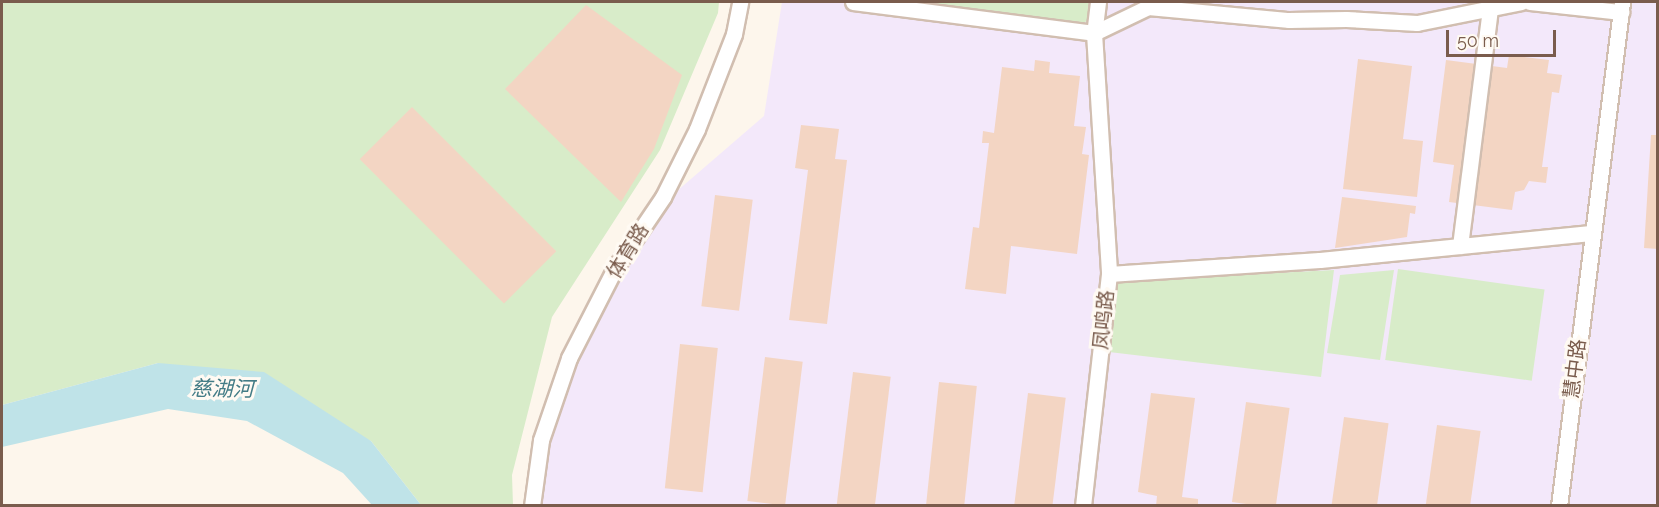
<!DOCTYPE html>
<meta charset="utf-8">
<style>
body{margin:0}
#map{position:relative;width:1659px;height:507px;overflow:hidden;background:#fdf6ec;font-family:Raleway,"Noto Sans SC",sans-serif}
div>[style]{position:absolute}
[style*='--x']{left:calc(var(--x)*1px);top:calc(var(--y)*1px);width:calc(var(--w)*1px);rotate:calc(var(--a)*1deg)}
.education>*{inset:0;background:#f3e8fa}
.green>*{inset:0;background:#d8ecc9;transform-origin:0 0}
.water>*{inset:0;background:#bfe3e8}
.building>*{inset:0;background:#f3d5c3;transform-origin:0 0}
.roads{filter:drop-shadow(2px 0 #d1beb0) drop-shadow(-2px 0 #d1beb0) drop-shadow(0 2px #d1beb0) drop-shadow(0 -2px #d1beb0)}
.minor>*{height:15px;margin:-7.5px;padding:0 7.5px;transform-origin:7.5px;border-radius:7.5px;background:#fff}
span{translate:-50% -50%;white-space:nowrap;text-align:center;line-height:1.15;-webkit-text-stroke:6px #fffaf3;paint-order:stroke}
.street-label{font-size:20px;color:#7a5c4d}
.water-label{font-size:21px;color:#437c86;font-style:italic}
.frame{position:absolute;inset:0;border:3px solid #7a5c4d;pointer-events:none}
.scale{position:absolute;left:1446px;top:30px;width:110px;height:27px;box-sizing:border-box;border:3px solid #7a5c4d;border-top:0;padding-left:8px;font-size:18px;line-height:21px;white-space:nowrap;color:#7a5c4d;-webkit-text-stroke:4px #fffaf3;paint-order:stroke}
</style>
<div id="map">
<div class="education">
<i style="clip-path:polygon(782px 2px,1657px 2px,1657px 505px,538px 506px,538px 489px,569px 358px,655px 210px,764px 116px)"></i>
</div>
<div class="green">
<i style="clip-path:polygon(2px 2px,719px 2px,718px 13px,660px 150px,552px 317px,512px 475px,513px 505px,421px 505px,371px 441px,158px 363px,2px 405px)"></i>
<i style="clip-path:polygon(897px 2px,1090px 2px,1088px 20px,1081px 25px)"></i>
<i style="left:1398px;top:269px;width:148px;height:92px;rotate:8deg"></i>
<i style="clip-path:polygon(1334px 270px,1321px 377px,1109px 352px,1117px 281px)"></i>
<i style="clip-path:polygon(1394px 270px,1380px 360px,1327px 353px,1340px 275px)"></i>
</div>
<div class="water">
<i style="clip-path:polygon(158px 363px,264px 372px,371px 441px,421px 505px,372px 505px,343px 473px,247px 421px,168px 409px,2px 447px,2px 405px)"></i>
</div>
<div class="building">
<i style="clip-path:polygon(586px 5px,682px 75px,654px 149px,621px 202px,505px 89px)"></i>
<i style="clip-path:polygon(1509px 55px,1549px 60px,1547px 73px,1562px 75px,1559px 93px,1552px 92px,1542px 167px,1548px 167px,1546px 183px,1529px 181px,1524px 190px,1515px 192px,1512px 210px,1449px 202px,1454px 165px,1433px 162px,1446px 60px,1507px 68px)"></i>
<i style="clip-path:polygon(1358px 59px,1412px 66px,1403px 139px,1423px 141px,1417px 197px,1343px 189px)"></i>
<i style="clip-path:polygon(1035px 60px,1050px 62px,1049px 73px,1080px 76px,1074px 126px,1086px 127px,1082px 154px,1089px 155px,1077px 254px,1011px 246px,1006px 294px,965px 289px,973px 227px,979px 228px,989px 143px,982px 143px,983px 131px,994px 133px,1002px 67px,1034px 71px)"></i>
<i style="left:412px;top:107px;width:204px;height:74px;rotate:45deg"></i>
<i style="clip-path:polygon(801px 125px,839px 129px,835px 159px,847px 160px,827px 324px,789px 320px,808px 170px,795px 168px)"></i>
<i style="clip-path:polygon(1651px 135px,1658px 135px,1658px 249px,1644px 248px)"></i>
<i style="left:715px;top:195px;width:38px;height:112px;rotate:7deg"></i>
<i style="clip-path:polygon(1342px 197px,1416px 206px,1415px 214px,1410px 213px,1407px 237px,1335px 248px)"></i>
<i style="left:680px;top:344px;width:38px;height:145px;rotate:6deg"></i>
<i style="left:765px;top:357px;width:38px;height:145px;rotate:7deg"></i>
<i style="left:853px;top:372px;width:38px;height:135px;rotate:7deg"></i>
<i style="left:939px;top:382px;width:38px;height:125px;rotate:6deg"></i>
<i style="left:1028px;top:393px;width:38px;height:114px;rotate:7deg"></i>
<i style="clip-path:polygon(1151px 393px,1195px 398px,1182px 497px,1198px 499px,1198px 506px,1156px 506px,1157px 496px,1138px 492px)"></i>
<i style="left:1246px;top:402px;width:44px;height:101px;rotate:8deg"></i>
<i style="left:1344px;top:417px;width:45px;height:90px;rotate:8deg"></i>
<i style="left:1437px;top:425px;width:44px;height:82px;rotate:8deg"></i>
</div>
<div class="roads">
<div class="minor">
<i style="--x:853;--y:2;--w:243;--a:7.3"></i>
<i style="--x:1094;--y:33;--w:60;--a:-25.7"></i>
<i style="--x:1148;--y:7;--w:142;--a:5.3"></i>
<i style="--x:1289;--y:20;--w:57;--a:-1"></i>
<i style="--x:1346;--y:19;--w:71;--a:3.2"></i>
<i style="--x:1417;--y:23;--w:106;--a:-11.4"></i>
<i style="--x:1098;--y:2;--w:31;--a:97"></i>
<i style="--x:1094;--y:33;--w:241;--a:86.4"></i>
<i style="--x:1530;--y:2;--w:92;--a:6.3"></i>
<i style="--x:1460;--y:246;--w:240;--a:-82.8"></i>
<i style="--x:532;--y:506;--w:67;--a:-82.2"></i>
<i style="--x:541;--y:440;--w:87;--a:-71.1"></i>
<i style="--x:569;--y:358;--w:101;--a:-62.9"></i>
<i style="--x:615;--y:268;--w:86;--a:-55.9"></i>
<i style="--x:663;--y:197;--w:76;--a:-63.4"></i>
<i style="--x:697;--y:129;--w:102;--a:-68.7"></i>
<i style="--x:734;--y:34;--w:33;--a:-79"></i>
<i style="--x:1083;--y:506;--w:233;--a:-83.6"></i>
<i style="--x:1109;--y:274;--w:211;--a:-3.8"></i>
<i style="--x:1320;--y:260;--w:272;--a:-5.7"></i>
<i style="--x:1559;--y:506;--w:508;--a:-82.87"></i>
</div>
</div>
<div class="street-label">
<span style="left:628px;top:251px;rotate:-58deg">体育路</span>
<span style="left:1104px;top:320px;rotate:-84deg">凤鸣路</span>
<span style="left:1575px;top:369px;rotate:-83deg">慧中路</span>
</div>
<div class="water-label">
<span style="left:222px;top:389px;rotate:1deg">慈湖河</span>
</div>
<div class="frame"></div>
<div class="scale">50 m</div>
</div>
